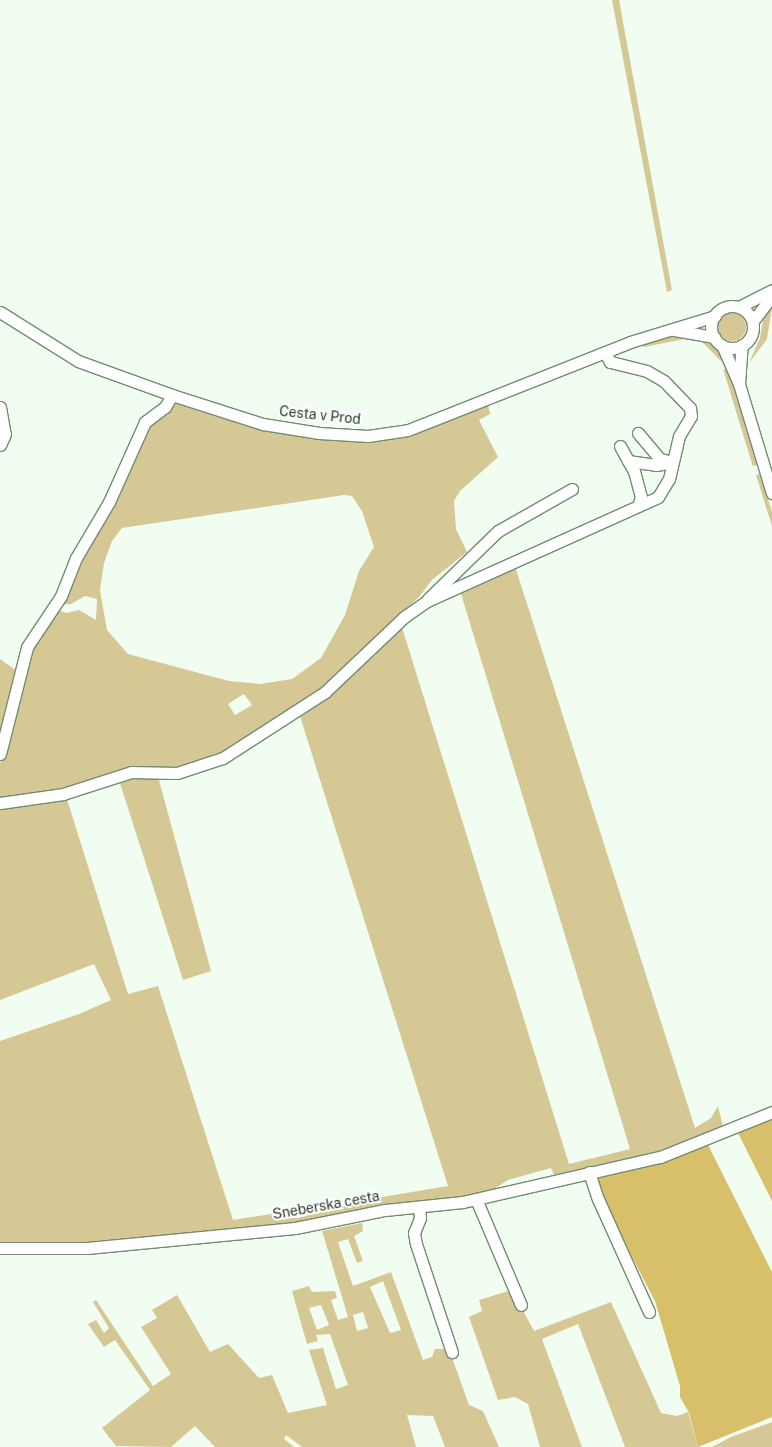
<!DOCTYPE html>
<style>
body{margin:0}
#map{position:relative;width:772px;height:1447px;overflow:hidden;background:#f2fdf2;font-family:"Public Sans",sans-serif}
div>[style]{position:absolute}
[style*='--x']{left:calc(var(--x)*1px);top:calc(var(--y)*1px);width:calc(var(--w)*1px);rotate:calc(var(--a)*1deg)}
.green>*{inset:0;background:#d6c895;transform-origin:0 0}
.round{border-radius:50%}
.forest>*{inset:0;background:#d7c069}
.roads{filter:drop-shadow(1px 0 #718c72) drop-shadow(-1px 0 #718c72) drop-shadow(0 1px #718c72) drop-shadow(0 -1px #718c72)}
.minor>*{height:11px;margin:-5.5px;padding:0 5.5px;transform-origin:5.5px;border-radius:5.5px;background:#fff}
.minor>.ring{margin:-5.5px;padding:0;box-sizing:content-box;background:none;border:11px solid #fff;border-radius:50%}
span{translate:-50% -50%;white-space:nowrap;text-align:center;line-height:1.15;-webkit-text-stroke:4px #fff;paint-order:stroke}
.street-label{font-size:14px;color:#2a362a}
</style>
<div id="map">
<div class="green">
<i style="clip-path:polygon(612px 0,619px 0,672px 290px,667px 292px)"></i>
<i style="clip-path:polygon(772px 307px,767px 339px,749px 363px,760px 338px,763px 320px)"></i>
<i class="round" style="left:718px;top:313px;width:28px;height:28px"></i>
<i style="clip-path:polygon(672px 335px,689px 338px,644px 347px,637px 344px)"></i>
<i style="clip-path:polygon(705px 338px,718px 348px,725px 360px,721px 361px,699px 339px)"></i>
<i style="left:729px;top:368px;width:101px;height:6px;rotate:73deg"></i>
<i style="clip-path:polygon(evenodd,175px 401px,363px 440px,488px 404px,490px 414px,479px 420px,498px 457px,460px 491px,454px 501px,456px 529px,467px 552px,432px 580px,419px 597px,325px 685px,240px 743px,198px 765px,0 801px,0 764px,25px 661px,53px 613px,59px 610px,66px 613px,79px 610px,96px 620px,97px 599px,85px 596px,71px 604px,61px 605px,135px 439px,175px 401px,344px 495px,352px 496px,362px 511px,374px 547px,359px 571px,345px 615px,321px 658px,292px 679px,260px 684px,229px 681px,128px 654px,107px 630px,100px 590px,104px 563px,112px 541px,122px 528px,344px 495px,175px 401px,244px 694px,252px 705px,235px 715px,228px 704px,244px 694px)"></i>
<i style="clip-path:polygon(760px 474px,772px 512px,772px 526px,756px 475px)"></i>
<i style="clip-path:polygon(513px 560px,695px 1128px,711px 1118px,718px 1106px,723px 1127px,670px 1149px,554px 1175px,551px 1168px,508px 1180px,491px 1191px,452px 1200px,394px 1203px,292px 1223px,118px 1240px,55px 1245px,0 1242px,0 1041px,79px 1014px,111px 1000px,94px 964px,0 1000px,0 806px,66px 796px,128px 994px,158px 986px,233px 1220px,283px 1212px,286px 1217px,298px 1218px,376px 1198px,448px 1186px,298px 710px,400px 621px,569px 1164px,630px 1149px,458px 584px)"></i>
<i style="clip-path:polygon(0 659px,17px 671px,0 741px)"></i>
<i style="clip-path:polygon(157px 773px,211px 971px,183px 980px,118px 777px)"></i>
<i style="clip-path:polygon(evenodd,362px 1223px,363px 1231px,354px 1236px,363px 1261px,357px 1263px,348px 1239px,338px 1242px,353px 1286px,391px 1272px,423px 1360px,432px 1357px,435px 1349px,449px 1349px,469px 1405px,483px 1411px,499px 1447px,445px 1447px,433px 1416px,407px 1415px,416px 1447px,302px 1447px,286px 1435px,284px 1439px,294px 1447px,215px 1447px,195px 1426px,171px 1447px,116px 1446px,102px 1428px,150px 1390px,115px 1340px,104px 1347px,88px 1324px,96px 1320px,104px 1333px,109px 1328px,93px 1302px,96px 1300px,153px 1386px,171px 1374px,141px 1327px,157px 1318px,152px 1310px,177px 1295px,210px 1352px,228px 1344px,259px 1378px,272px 1375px,288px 1413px,327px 1405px,309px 1350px,323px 1348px,336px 1389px,348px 1385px,330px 1334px,316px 1335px,318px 1341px,307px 1344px,292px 1291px,309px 1286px,312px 1292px,335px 1291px,337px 1298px,331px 1300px,338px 1320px,348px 1317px,322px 1231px,362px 1223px,383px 1281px,401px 1330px,390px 1333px,370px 1287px,383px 1281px,362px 1223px,321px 1305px,329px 1325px,317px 1330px,309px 1308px,321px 1305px,362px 1223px,363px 1312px,368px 1328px,357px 1331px,353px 1315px,363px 1312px)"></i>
<i style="clip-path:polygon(512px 1290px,534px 1331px,611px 1302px,661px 1413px,677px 1416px,688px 1412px,698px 1447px,625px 1447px,578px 1324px,542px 1339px,582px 1447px,540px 1447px,528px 1404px,515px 1397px,498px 1400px,469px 1317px,482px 1311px,479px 1300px)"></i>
<i style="clip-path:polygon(772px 1422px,772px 1447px,712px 1447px,731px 1437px)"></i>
</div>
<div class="forest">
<i style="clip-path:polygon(772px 1117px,772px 1201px,737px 1131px)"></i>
<i style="clip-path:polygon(708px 1145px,772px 1272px,772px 1417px,698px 1447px,689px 1413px,680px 1397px,680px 1386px,655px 1301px,599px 1194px,596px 1176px,651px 1165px)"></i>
</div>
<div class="roads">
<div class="minor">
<i class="ring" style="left:711px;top:306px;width:31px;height:31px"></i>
<i style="--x:739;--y:307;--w:37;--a:-27"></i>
<i style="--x:0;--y:312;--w:92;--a:32.1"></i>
<i style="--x:78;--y:361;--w:100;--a:19.9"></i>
<i style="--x:172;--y:395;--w:96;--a:17.7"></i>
<i style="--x:263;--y:424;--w:57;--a:9.1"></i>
<i style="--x:319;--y:433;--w:49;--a:3.5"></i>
<i style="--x:368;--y:436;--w:40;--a:-8.5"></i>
<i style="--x:408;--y:430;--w:239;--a:-21.6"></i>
<i style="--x:630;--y:342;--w:89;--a:-17"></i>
<i style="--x:753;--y:321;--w:31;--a:-53"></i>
<i style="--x:674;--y:330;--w:41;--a:9.9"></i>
<i style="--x:722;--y:345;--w:43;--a:66.4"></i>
<i style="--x:739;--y:384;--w:114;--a:73.2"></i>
<i style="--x:739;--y:384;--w:39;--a:-86"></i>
<i style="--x:0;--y:407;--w:27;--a:80"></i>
<i style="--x:5;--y:434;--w:12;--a:114"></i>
<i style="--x:638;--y:433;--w:34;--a:50"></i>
<i style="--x:660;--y:459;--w:13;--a:13"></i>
<i style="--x:620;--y:446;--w:29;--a:61"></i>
<i style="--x:634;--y:471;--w:27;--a:75"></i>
<i style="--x:641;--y:497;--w:9;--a:108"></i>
<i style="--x:628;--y:461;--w:28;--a:8"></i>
<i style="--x:656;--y:465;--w:12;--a:-9"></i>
<i style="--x:428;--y:599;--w:98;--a:-44.2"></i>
<i style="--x:498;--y:531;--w:85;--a:-29.6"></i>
<i style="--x:0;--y:754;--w:110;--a:-75.8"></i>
<i style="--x:27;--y:647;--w:61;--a:-56.3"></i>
<i style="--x:61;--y:596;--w:41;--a:-68.5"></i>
<i style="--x:76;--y:558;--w:65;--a:-59.5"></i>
<i style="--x:109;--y:502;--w:88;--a:-65.8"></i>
<i style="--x:145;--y:422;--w:25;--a:-37"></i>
<i style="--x:165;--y:407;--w:14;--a:-60"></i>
<i style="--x:0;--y:803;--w:64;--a:-8.1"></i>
<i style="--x:63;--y:794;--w:71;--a:-17.9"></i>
<i style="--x:131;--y:772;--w:46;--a:1.2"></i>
<i style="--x:177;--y:773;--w:48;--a:-18.1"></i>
<i style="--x:223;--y:758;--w:121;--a:-32.9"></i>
<i style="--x:325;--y:692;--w:109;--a:-43.5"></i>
<i style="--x:404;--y:617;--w:28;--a:-35"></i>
<i style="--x:427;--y:601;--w:253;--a:-24.2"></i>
<i style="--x:658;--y:497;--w:21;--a:-59"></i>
<i style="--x:669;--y:479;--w:44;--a:-76.9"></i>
<i style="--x:679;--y:436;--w:23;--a:-59"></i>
<i style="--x:691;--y:416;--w:8;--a:-97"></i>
<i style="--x:690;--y:408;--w:37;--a:-134"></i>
<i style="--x:664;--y:381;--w:20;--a:-150"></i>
<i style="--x:647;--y:371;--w:38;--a:-166"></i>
<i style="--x:610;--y:362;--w:11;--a:-117"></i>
<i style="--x:589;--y:1172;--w:28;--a:72"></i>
<i style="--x:598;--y:1199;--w:124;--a:65.7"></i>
<i style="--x:476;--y:1199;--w:115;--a:67"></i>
<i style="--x:419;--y:1207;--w:11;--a:85"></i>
<i style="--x:420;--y:1218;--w:16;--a:112"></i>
<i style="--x:414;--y:1233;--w:11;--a:80"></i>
<i style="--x:416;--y:1244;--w:114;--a:71.6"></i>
<i style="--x:0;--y:1248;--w:87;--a:0"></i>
<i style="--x:87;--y:1248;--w:209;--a:-5.5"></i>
<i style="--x:295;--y:1228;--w:92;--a:-11.3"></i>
<i style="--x:385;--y:1210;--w:78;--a:-5.9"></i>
<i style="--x:463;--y:1202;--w:202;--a:-12.9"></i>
<i style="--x:660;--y:1157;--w:121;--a:-21.9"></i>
</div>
</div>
<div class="street-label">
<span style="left:320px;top:415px;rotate:6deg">Cesta v Prod</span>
<span style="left:326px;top:1205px;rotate:-10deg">Sneberska cesta</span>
</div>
</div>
